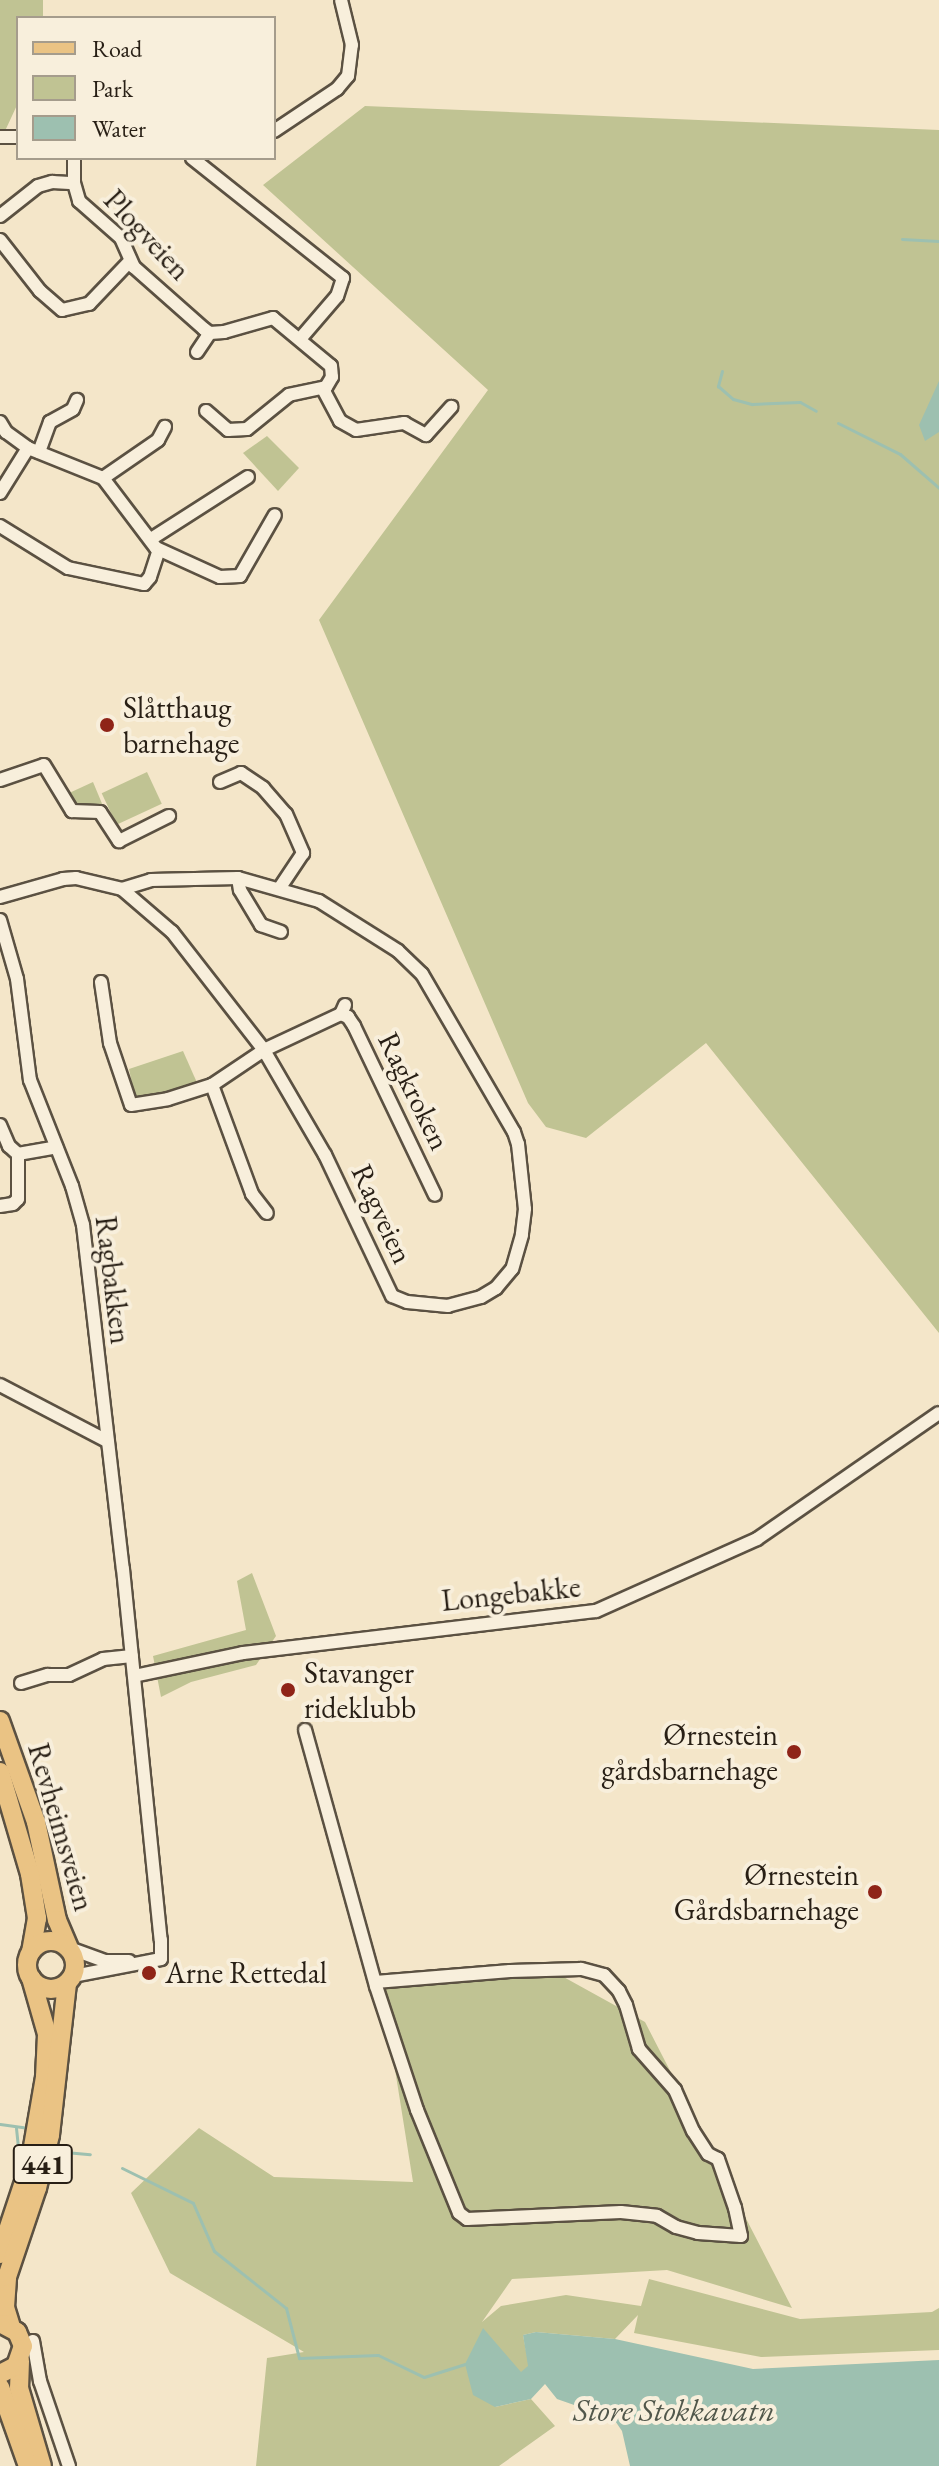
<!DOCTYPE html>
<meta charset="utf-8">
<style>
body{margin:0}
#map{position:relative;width:939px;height:2466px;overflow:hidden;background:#f4e6c9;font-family:"EB Garamond",serif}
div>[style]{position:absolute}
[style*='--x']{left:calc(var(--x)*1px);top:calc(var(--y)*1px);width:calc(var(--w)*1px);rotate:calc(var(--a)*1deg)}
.green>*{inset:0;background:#c0c393;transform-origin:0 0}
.water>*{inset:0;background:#9dc0b0}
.stream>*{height:3px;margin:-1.5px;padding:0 1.5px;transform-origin:1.5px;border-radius:1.5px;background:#9dc0b0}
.roads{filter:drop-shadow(2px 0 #5b5142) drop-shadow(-2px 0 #5b5142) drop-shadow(0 2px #5b5142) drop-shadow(0 -2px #5b5142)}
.minor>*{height:12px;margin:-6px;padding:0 6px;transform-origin:6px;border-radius:6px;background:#f8efdc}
.primary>*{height:18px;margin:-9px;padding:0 9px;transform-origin:9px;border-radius:9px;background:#eac384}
.primary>.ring{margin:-9px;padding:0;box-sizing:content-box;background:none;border:18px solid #eac384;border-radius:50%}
.dots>*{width:22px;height:22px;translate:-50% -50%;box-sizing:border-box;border:4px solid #f8efdc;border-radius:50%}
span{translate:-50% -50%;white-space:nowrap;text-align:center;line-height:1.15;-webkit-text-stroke:8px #f8efdc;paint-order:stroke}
.shield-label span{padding:2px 6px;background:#f8efdc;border:2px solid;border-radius:6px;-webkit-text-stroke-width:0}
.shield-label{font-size:28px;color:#281f15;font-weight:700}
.street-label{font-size:30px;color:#281f15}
.poi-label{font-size:30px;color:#281f15}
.left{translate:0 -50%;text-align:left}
.right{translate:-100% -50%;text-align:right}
.water-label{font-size:32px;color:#51574b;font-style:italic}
.legend{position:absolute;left:16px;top:16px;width:260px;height:144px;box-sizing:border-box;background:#f8efdc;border:2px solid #a59c8c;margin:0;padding:10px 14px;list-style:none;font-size:24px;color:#281f15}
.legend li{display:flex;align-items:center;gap:16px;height:40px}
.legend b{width:40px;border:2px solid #a59c8c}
</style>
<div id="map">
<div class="green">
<i style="clip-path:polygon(0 0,43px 0,43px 18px,18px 18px,18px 103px,5px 131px,0 131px)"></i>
<i style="clip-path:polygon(365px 106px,939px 130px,939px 1333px,706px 1043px,586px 1138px,546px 1127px,528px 1103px,319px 620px,488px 390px,263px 185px)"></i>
<i style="clip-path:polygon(267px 436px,299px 468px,278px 491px,243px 453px)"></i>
<i style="left:147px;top:772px;width:35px;height:50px;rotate:65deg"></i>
<i style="clip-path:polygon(93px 782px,103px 806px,77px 808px,67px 794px)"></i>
<i style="clip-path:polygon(183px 1051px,198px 1085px,140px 1103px,135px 1098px,129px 1069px)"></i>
<i style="clip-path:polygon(252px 1573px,276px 1636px,256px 1665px,191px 1682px,161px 1697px,153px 1656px,246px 1630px,237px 1581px)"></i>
<i style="clip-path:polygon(560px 1975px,645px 2022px,792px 2308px,667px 2270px,512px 2279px,482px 2322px,501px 2306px,566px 2295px,641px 2306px,649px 2279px,800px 2319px,932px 2312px,939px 2308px,939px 2350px,761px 2357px,634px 2333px,638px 2315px,615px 2339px,536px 2332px,523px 2335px,529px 2366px,495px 2407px,531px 2399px,555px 2426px,499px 2466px,256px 2466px,267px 2358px,304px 2352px,170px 2273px,131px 2193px,199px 2128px,274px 2177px,413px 2182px,382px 1988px)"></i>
</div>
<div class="water">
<i style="clip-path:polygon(939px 381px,939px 432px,925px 441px,919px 425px)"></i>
<i style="clip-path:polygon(483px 2328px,521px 2372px,528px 2366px,523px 2335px,536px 2332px,615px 2339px,753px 2369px,939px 2360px,939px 2466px,630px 2466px,622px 2431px,607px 2409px,577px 2406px,557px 2399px,545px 2384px,531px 2399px,495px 2407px,473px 2395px,465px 2364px)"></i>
</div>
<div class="stream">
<i style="--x:902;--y:239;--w:37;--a:3"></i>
<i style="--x:722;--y:371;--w:16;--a:105"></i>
<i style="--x:718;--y:386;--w:20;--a:41"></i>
<i style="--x:733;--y:399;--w:20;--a:15"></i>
<i style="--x:752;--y:404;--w:48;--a:-2.4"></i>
<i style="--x:800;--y:402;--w:18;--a:29"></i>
<i style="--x:838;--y:423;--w:69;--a:26.6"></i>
<i style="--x:900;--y:454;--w:52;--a:41.1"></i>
<i style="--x:0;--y:2124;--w:29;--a:8"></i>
<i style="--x:16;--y:2128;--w:31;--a:84"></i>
<i style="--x:19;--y:2159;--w:4;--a:-14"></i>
<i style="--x:54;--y:2151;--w:36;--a:5"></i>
<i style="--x:122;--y:2168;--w:79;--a:26.2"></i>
<i style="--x:193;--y:2203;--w:52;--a:66.4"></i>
<i style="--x:214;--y:2251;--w:92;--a:38.4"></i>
<i style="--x:286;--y:2308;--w:52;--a:75.4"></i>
<i style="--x:299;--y:2358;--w:79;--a:-2.2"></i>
<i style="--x:378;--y:2355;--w:51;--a:25.6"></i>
<i style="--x:424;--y:2377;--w:43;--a:-17.6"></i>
</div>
<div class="roads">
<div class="minor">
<i style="--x:274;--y:131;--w:76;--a:-33.7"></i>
<i style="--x:337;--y:89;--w:17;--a:-50"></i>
<i style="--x:348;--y:76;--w:31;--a:-83"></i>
<i style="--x:352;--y:45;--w:46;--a:-103.7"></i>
<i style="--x:0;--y:137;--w:18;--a:0"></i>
<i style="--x:74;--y:158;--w:25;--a:90"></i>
<i style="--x:74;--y:183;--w:19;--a:74"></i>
<i style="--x:79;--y:201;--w:56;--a:41.4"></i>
<i style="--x:121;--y:238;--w:32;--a:66"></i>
<i style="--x:134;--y:267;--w:94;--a:41.5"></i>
<i style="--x:204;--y:329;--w:7;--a:34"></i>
<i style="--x:210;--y:333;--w:14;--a:-4"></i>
<i style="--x:224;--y:332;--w:51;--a:-15.9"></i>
<i style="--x:273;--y:318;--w:75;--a:39.6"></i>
<i style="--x:331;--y:366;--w:11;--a:85"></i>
<i style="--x:332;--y:377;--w:12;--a:121"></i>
<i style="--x:326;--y:387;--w:38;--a:168"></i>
<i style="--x:289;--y:395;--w:54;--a:141"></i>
<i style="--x:247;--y:429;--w:19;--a:177"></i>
<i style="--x:228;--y:430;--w:29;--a:-139"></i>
<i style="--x:192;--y:158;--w:193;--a:38.5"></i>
<i style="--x:343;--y:278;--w:19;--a:108"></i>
<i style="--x:337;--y:296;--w:57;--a:130.7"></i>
<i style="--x:0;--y:216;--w:48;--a:-38.3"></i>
<i style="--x:38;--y:186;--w:15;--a:-16"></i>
<i style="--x:52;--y:182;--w:22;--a:3"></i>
<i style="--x:0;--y:240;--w:65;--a:51.9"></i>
<i style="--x:40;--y:291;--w:29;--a:41"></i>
<i style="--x:62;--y:310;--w:28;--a:-13"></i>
<i style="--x:89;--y:304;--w:59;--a:-46.4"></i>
<i style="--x:197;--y:352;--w:23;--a:-56"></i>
<i style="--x:323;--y:389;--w:36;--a:62"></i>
<i style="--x:340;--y:421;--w:18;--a:29"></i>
<i style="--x:356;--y:430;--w:49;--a:-8.3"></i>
<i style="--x:404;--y:423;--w:25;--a:29"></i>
<i style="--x:426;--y:435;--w:38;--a:-48"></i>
<i style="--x:0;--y:422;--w:12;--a:59"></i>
<i style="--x:6;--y:432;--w:27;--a:36"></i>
<i style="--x:28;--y:448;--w:81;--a:21.8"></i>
<i style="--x:103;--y:478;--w:88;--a:52.9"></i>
<i style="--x:156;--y:548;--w:70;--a:24.4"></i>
<i style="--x:220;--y:577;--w:20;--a:-3"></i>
<i style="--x:240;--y:576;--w:70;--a:-60.2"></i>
<i style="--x:39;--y:452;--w:32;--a:-70"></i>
<i style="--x:50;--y:422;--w:26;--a:-29"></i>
<i style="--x:73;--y:409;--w:10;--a:-66"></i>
<i style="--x:103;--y:478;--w:67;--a:-34.6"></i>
<i style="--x:158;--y:440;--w:15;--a:-62"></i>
<i style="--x:0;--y:493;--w:53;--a:-58.1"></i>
<i style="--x:0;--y:526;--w:80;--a:31.7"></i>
<i style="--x:68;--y:568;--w:78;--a:11.9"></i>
<i style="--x:144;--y:584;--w:9;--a:-49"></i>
<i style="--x:150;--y:577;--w:28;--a:-72"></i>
<i style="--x:151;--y:539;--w:115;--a:-32.6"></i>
<i style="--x:0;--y:780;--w:46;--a:-18.8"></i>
<i style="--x:44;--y:765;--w:54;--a:58.7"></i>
<i style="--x:72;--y:811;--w:28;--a:2"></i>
<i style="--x:100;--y:812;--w:35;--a:57"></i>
<i style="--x:119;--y:841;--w:56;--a:-26.6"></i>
<i style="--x:220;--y:782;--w:23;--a:-23"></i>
<i style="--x:241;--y:773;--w:27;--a:34"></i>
<i style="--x:263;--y:788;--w:35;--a:49"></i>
<i style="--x:286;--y:814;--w:43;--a:66.4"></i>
<i style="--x:303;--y:853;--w:43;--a:123.7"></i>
<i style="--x:238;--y:878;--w:12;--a:81"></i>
<i style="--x:240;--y:890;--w:41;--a:59"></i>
<i style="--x:261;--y:925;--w:21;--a:19"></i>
<i style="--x:0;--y:897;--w:66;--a:-15.9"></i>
<i style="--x:63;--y:879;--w:13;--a:-4"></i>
<i style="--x:76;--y:878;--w:47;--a:13.4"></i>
<i style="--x:122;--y:889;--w:30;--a:-17"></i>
<i style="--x:151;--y:880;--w:87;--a:-1.3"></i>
<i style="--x:238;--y:878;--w:84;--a:15.9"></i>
<i style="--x:319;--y:901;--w:93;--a:32.3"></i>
<i style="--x:398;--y:951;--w:33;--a:44"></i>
<i style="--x:422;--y:974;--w:183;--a:59.8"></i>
<i style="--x:514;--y:1132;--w:13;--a:72"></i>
<i style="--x:518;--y:1144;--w:65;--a:83.9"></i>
<i style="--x:525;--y:1209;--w:26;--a:97"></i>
<i style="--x:522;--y:1235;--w:35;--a:106"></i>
<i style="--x:512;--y:1269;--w:25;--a:130"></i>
<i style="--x:496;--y:1288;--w:17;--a:149"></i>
<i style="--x:481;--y:1297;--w:34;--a:165"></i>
<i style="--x:448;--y:1306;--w:41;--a:-174.4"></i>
<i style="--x:407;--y:1302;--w:16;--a:-158"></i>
<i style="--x:392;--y:1296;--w:156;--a:-115.4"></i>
<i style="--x:325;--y:1155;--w:121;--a:-120.2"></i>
<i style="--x:264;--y:1050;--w:150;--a:-127.9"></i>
<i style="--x:172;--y:932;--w:66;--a:-139.3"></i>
<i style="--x:0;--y:920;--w:61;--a:73.9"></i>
<i style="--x:17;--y:979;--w:102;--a:82.7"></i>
<i style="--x:30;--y:1080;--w:114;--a:68.4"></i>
<i style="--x:72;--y:1186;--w:41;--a:74.2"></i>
<i style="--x:83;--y:1225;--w:346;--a:83.4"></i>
<i style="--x:123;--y:1569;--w:373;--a:84.2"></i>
<i style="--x:161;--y:1940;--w:19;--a:90"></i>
<i style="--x:161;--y:1959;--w:90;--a:169.1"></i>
<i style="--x:101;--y:982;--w:62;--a:81.6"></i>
<i style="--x:110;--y:1043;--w:65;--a:71.3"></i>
<i style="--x:131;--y:1105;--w:37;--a:-9"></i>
<i style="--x:168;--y:1099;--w:46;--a:-17.7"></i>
<i style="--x:212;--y:1085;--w:116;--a:69.8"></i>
<i style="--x:252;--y:1194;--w:24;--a:52"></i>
<i style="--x:345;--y:1005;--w:10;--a:114"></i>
<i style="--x:341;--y:1014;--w:8;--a:23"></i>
<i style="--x:348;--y:1017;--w:11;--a:56"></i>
<i style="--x:354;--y:1026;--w:187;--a:64.4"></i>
<i style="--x:212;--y:1085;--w:63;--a:-33.9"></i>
<i style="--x:264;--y:1050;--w:85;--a:-25.1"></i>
<i style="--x:0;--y:1125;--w:23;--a:67"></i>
<i style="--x:9;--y:1146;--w:12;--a:42"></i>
<i style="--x:18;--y:1154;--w:39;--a:-10"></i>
<i style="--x:0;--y:1206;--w:13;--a:-9"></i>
<i style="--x:13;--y:1204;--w:7;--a:-45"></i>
<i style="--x:18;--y:1199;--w:45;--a:-90"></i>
<i style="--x:0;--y:1385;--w:121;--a:27.6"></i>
<i style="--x:134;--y:1676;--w:111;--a:-11.9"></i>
<i style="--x:243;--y:1653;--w:355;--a:-6.8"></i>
<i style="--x:596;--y:1611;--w:176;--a:-24.1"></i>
<i style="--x:757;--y:1539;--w:221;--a:-34.7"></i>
<i style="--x:21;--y:1683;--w:28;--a:-17"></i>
<i style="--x:48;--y:1675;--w:21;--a:0"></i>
<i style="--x:69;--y:1675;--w:38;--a:-25"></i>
<i style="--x:103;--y:1659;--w:29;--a:-6"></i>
<i style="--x:305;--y:1730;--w:266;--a:74.5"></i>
<i style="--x:376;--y:1986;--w:131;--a:71.7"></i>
<i style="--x:417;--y:2110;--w:111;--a:67.8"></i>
<i style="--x:459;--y:2213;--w:10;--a:37"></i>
<i style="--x:467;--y:2219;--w:154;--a:-2.6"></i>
<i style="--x:621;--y:2212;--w:36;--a:6"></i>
<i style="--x:657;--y:2216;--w:22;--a:30"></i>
<i style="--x:676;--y:2227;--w:23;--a:15"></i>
<i style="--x:698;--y:2233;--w:43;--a:4"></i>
<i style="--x:741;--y:2236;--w:29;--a:-102"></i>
<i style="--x:735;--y:2208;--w:52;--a:-109.1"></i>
<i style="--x:718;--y:2159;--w:11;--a:-153"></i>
<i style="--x:708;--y:2154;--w:27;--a:-123"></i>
<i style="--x:693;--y:2131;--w:45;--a:-113.7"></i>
<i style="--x:675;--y:2090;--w:55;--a:-131.3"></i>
<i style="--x:639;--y:2049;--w:46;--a:-106.5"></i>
<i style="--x:626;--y:2005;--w:16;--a:-117"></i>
<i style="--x:619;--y:1991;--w:22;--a:-133"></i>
<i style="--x:604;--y:1975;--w:24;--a:-165"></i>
<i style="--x:581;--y:1969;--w:71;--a:178.4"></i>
<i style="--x:510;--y:1971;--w:135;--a:175.3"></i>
<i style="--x:69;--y:1948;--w:38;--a:20"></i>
<i style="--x:105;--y:1961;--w:24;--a:0"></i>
<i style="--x:33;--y:2341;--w:41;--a:80.1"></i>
<i style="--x:40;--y:2381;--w:90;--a:71.2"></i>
</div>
<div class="primary">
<i style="--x:0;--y:1721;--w:107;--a:70.4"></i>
<i style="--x:36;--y:1822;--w:100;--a:77.9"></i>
<i style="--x:57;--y:1920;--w:30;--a:67"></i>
<i style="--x:0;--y:1772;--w:106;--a:73.6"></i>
<i style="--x:30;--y:1874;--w:45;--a:81"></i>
<i style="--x:37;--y:1918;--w:34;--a:100"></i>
<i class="ring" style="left:27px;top:1941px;width:30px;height:30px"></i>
<i style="--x:0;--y:2254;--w:95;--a:-71.6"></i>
<i style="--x:30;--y:2164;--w:88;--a:-80.2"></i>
<i style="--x:45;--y:2077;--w:43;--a:-87.3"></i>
<i style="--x:47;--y:2034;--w:58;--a:-105.9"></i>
<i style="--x:11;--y:2327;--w:21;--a:-107"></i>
<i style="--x:5;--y:2307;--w:30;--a:-86"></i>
<i style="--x:7;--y:2277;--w:94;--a:-71.4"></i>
<i style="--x:37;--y:2188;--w:55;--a:-76.2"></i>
<i style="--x:50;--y:2135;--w:152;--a:-83.6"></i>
<i style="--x:20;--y:2361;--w:27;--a:92"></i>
<i style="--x:19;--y:2388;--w:81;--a:73.6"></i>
<i style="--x:0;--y:2374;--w:18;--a:-27"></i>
<i style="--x:16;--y:2366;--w:21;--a:-71"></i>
<i style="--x:23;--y:2346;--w:15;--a:-113"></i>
<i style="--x:17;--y:2332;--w:17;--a:-152"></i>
<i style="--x:0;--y:2387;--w:84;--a:70.5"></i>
</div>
</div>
<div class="dots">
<i style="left:107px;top:725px;background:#8f2418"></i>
<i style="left:288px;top:1690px;background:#8f2418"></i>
<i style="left:794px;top:1752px;background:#8f2418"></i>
<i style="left:875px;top:1892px;background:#8f2418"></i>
<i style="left:149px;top:1973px;background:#8f2418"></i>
</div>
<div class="shield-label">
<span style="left:43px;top:2164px">441</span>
</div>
<div class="street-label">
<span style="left:147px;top:235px;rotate:47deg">Plogveien</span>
<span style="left:414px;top:1091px;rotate:64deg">Ragkroken</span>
<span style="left:382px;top:1214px;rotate:65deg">Ragveien</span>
<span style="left:113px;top:1280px;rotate:83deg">Ragbakken</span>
<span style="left:511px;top:1594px;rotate:-6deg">Longebakke</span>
<span style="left:61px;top:1827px;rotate:74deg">Revheimsveien</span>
</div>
<div class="poi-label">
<span class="left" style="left:123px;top:725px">Slåtthaug<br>barnehage</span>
<span class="left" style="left:304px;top:1690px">Stavanger<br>rideklubb</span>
<span class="right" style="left:778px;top:1752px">Ørnestein<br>gårdsbarnehage</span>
<span class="right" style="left:859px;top:1892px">Ørnestein<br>Gårdsbarnehage</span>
<span class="left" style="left:165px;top:1973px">Arne Rettedal</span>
</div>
<div class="water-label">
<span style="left:674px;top:2410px">Store Stokkavatn</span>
</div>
<ul class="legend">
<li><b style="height:10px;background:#eac384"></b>Road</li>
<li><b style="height:22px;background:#c0c393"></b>Park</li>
<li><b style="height:22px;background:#9dc0b0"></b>Water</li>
</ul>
</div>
